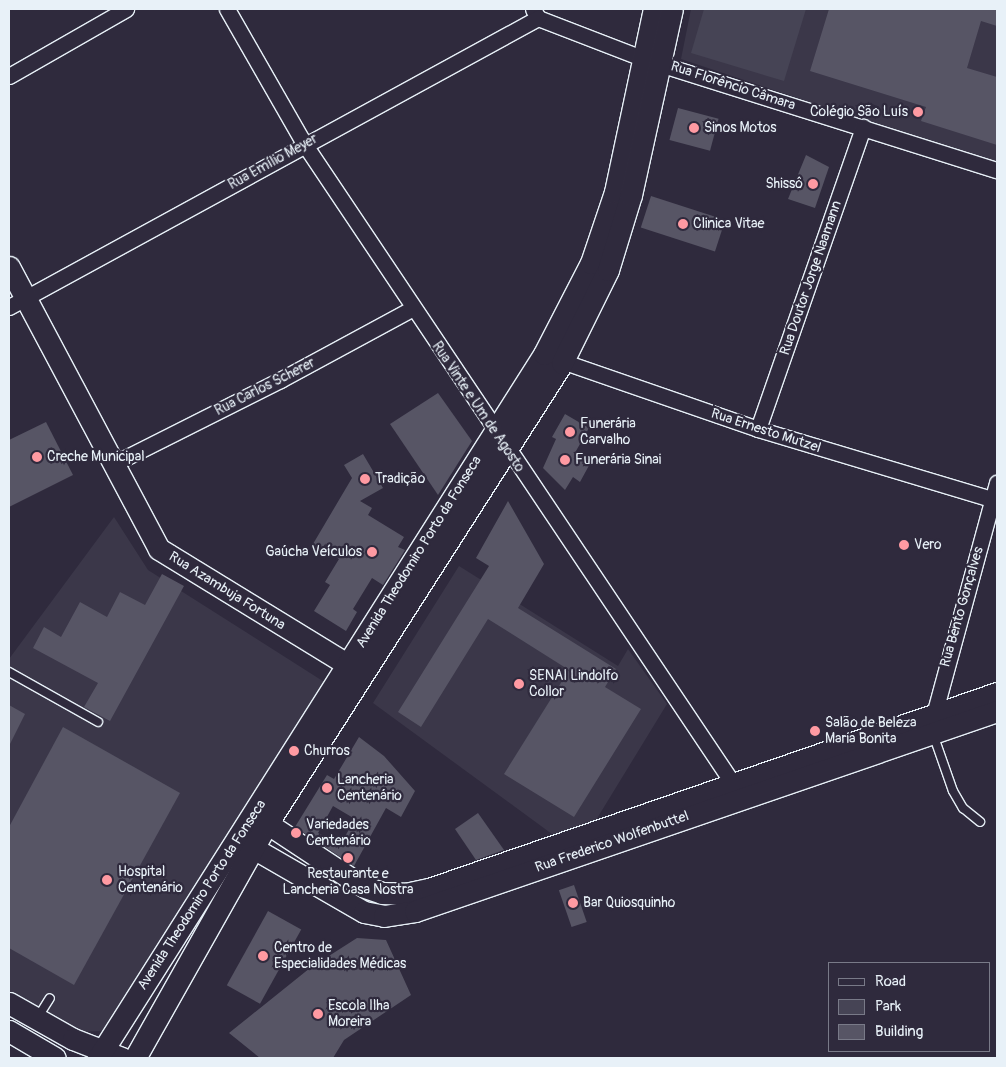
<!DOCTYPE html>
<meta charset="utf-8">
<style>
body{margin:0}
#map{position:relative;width:1006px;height:1067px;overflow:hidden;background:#2f2a3d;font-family:Pangolin,sans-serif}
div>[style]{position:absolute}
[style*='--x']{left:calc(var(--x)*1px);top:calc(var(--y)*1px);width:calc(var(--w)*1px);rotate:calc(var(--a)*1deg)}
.built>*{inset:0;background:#3b3749}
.green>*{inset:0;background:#464455}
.building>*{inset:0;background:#575565;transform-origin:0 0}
.roads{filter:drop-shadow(1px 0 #e8f1f8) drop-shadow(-1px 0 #e8f1f8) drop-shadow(0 1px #e8f1f8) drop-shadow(0 -1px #e8f1f8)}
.lane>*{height:8px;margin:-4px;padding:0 4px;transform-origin:4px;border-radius:4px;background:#2f2a3d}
.street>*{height:15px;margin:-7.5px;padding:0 7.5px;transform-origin:7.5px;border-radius:7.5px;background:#2f2a3d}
.secondary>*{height:21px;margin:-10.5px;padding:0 10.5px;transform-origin:10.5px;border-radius:10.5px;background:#2f2a3d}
.dots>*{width:14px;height:14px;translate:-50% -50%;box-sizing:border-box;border:2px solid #2f2a3d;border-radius:50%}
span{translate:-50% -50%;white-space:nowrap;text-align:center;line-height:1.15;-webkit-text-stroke:4.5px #2f2a3d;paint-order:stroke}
.street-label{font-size:14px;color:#e8f1f8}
.poi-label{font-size:14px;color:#e8f1f8}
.right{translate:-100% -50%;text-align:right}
.left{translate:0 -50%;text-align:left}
.frame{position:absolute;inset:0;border:10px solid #e8f1f8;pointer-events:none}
.legend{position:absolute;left:828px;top:962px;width:162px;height:90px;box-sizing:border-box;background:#2f2a3d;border:1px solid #797a88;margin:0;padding:6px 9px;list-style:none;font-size:15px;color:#e8f1f8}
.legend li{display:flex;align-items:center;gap:10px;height:25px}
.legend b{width:25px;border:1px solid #797a88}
</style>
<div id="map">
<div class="built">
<i style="clip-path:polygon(691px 9px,997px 9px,997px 165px,681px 59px)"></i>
<i style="clip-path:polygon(114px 517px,148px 570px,329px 685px,104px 1031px,71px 1032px,9px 994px,9px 659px)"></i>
<i style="clip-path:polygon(459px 566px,618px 666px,628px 649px,667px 704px,593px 825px,556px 837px,373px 703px)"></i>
</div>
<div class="green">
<i style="clip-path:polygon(704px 9px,806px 9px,784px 81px,691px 53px)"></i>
</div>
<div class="building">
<i style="clip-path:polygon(829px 9px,997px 9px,997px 26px,981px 21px,967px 68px,997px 77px,997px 145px,921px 121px,926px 107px,810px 71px)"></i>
<i style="left:678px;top:108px;width:42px;height:33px;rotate:15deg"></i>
<i style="clip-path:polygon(806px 155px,829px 167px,815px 208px,788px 199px)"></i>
<i style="left:651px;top:196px;width:78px;height:33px;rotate:18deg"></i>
<i style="clip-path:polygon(438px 393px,472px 441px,438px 495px,390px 424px)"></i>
<i style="clip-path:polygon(565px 414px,589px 428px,576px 451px,592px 460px,580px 482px,573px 477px,565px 490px,543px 468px,556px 439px,552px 437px)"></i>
<i style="clip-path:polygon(46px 422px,73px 475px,9px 507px,9px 440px)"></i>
<i style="clip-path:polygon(363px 454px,383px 488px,360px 501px,372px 508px,368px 515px,404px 537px,398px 547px,405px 550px,383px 585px,372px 578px,353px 609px,357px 612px,346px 631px,314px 611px,330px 585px,325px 582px,339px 559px,313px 544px,352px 478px,344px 465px)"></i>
<i style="clip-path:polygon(508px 501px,544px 564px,518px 608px,616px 669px,605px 687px,641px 709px,574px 817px,504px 774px,569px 670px,488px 619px,421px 727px,398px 712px,489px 566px,476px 558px)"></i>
<i style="clip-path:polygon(162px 574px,184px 586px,110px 721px,84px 707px,98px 683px,33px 648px,44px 627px,61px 637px,80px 602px,107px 617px,120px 592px,145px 605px)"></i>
<i style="clip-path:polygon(9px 705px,25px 714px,9px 746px)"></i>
<i style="clip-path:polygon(63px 727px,180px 793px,74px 985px,9px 948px,9px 827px)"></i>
<i style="clip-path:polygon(evenodd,359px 737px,384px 756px,415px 791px,401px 817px,386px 808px,354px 866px,295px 827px,327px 775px,334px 779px,359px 737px,333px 806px,355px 819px,340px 845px,318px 833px,333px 806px)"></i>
<i style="clip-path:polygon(478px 813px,504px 850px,476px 860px,455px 829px)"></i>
<i style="left:574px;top:885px;width:39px;height:16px;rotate:71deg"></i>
<i style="left:268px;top:911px;width:38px;height:85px;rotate:29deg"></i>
<i style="clip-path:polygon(357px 938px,386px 940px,411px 995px,344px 1040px,333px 1058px,260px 1058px,229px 1033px,310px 968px)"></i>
</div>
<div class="roads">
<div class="lane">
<i style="--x:9;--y:672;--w:102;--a:29.3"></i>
<i style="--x:933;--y:734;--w:60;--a:70.7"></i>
<i style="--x:953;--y:791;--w:20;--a:60"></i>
<i style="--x:963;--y:808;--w:22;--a:39"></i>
<i style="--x:38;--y:1017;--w:22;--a:-58"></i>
</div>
<div class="street">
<i style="--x:227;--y:9;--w:157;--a:60.2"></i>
<i style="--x:305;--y:145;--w:778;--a:56.17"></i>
<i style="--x:533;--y:9;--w:10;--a:61"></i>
<i style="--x:538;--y:18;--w:114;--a:21.1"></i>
<i style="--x:644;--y:59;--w:370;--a:17.5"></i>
<i style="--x:9;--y:76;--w:135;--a:-29.8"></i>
<i style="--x:9;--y:307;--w:603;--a:-28.65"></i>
<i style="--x:553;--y:358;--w:217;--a:19.1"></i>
<i style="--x:758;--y:429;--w:244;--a:16.7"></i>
<i style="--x:758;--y:429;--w:320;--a:-70.8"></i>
<i style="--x:115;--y:463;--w:185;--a:-26.7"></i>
<i style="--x:280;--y:380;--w:151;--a:-28.4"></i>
<i style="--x:932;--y:722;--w:248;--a:-74.8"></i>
</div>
<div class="secondary">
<i style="--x:9;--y:267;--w:319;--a:62"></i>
<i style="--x:159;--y:549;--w:236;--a:31.5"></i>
<i style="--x:256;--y:816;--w:127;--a:33.4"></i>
<i style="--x:362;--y:886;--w:21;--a:19"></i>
<i style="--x:382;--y:893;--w:23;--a:2"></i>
<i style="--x:405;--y:894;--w:25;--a:-12"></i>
<i style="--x:429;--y:889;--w:601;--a:-19.04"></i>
<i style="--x:241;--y:841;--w:142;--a:30"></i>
<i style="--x:364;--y:912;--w:20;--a:11"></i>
<i style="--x:384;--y:916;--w:31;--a:-9"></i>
<i style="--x:415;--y:911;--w:615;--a:-18.96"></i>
<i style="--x:9;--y:1003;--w:73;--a:29.4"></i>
<i style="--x:73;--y:1039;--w:53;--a:21.2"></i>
<i style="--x:9;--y:1031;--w:53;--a:30.4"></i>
<i style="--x:98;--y:1058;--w:833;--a:-57.64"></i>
<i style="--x:544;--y:354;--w:102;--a:-62.7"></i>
<i style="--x:591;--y:263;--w:75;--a:-71.3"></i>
<i style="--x:615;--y:192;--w:187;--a:-78"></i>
<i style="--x:135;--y:1058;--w:269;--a:-60.6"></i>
<i style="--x:267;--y:824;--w:547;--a:-57.38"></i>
<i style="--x:562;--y:363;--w:104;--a:-63.7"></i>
<i style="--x:608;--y:270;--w:78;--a:-73"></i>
<i style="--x:631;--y:195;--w:190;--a:-77.6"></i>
</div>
</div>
<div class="dots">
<i style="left:918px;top:112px;background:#ff9aa2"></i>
<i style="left:694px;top:128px;background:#ff9aa2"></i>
<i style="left:813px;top:184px;background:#ff9aa2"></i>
<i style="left:683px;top:224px;background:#ff9aa2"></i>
<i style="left:570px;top:432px;background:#ff9aa2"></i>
<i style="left:37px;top:457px;background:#ff9aa2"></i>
<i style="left:565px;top:460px;background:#ff9aa2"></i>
<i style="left:365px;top:479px;background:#ff9aa2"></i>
<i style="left:904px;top:545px;background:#ff9aa2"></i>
<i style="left:372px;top:552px;background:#ff9aa2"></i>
<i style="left:519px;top:684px;background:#ff9aa2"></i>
<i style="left:815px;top:731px;background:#ff9aa2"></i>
<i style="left:294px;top:751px;background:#ff9aa2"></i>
<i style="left:327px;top:788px;background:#ff9aa2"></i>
<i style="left:296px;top:833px;background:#ff9aa2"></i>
<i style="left:348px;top:858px;background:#ff9aa2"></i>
<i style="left:107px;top:880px;background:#ff9aa2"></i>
<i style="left:573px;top:903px;background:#ff9aa2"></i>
<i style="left:263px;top:956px;background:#ff9aa2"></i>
<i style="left:318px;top:1014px;background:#ff9aa2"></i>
</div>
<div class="street-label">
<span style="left:733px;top:86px;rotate:18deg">Rua Florêncio Câmara</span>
<span style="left:273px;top:162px;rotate:-29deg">Rua Emílio Meyer</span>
<span style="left:811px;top:278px;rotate:-71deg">Rua Doutor Jorge Naamann</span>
<span style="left:265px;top:387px;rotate:-27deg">Rua Carlos Scherer</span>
<span style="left:478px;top:407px;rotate:56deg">Rua Vinte e Um de Agosto</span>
<span style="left:766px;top:431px;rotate:18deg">Rua Ernesto Mutzel</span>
<span style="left:419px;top:552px;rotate:-58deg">Avenida Theodomiro Porto da Fonseca</span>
<span style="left:227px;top:591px;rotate:32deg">Rua Azambuja Fortuna</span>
<span style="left:962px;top:607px;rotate:-74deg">Rua Bento Gonçalves</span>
<span style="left:612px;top:842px;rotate:-19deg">Rua Frederico Wolfenbuttel</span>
<span style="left:202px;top:895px;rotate:-57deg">Avenida Theodomiro Porto da Fonseca</span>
</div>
<div class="poi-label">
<span class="right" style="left:908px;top:112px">Colégio São Luís</span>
<span class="left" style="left:704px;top:128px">Sinos Motos</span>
<span class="right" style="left:803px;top:184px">Shissô</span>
<span class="left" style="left:693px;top:224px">Clinica Vitae</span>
<span class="left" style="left:580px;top:432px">Funerária<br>Carvalho</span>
<span class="left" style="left:47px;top:457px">Creche Municipal</span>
<span class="left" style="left:575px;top:460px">Funerária Sinai</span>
<span class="left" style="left:375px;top:479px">Tradição</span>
<span class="left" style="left:914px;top:545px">Vero</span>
<span class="right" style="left:362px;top:552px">Gaúcha Veículos</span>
<span class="left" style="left:529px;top:684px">SENAI Lindolfo<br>Collor</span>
<span class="left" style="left:825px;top:731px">Salão de Beleza<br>Maria Bonita</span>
<span class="left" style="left:304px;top:751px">Churros</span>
<span class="left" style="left:337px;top:788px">Lancheria<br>Centenário</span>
<span class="left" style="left:306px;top:833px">Variedades<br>Centenário</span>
<span class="left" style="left:118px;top:880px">Hospital<br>Centenário</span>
<span style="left:348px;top:882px">Restaurante e<br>Lancheria Casa Nostra</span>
<span class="left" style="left:583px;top:903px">Bar Quiosquinho</span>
<span class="left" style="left:274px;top:956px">Centro de<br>Especialidades Médicas</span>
<span class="left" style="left:328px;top:1014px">Escola Ilha<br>Moreira</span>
</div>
<div class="frame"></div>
<ul class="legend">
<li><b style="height:6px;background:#2f2a3d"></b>Road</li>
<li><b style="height:14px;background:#464455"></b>Park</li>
<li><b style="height:14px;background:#575565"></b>Building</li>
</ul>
</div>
